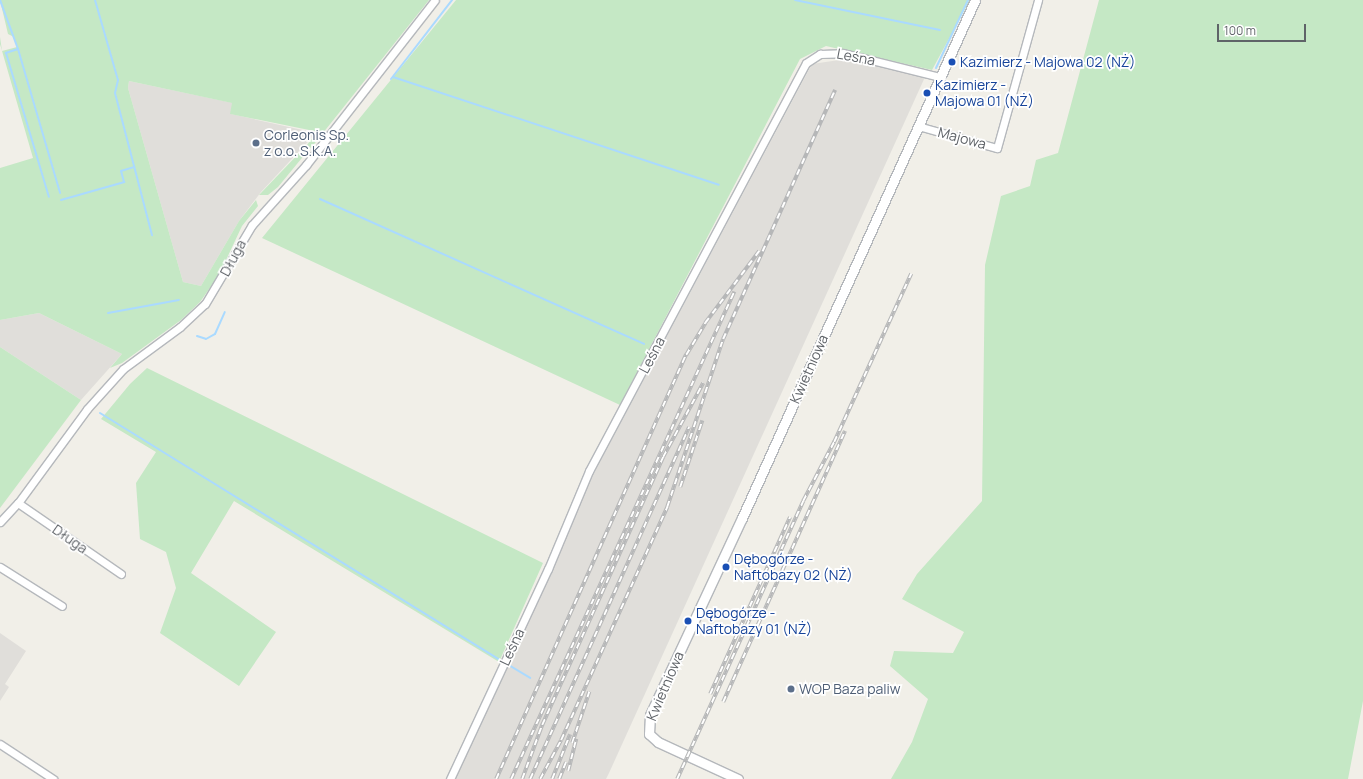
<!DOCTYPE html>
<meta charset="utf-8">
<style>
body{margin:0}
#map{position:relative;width:1363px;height:779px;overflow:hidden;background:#f1efe8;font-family:Manrope,sans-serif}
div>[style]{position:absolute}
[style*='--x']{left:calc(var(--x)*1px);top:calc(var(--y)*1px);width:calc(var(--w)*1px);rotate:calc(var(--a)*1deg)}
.industrial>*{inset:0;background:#e0deda}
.green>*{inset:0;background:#c5e8c5}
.stream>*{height:2px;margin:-1px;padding:0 1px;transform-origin:1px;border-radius:1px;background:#aadaff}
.roads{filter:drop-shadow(1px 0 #b5b8bc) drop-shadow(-1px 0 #b5b8bc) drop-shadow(0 1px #b5b8bc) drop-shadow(0 -1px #b5b8bc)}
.street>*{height:7px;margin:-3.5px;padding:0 3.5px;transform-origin:3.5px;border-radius:3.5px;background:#fff}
.secondary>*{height:9px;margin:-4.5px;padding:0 4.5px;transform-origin:4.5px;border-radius:4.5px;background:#fff}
.rail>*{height:3.5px;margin-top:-1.75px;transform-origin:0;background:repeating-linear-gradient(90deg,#fff 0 6px,#b6b7b8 0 12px);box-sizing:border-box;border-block:1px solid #b6b7b8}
.dots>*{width:11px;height:11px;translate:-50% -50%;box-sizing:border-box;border:2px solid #fff;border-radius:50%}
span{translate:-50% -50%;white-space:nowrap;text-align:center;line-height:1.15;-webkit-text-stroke:3.5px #fff;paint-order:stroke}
.street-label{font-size:14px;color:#5f6368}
.transit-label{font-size:14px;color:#164399}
.left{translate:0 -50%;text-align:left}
.service-label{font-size:14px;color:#4e5e75}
.scale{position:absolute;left:1217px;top:24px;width:89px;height:18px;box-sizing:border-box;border:2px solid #5f6368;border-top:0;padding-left:5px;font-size:12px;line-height:14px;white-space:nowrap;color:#5f6368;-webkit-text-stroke:3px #fff;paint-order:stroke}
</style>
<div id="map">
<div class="industrial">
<i style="clip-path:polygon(846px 59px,925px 77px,609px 773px,606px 779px,454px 779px,594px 473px,812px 64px)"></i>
<i style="clip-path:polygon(129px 81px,233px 103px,231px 114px,316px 133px,261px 192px,239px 221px,201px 286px,183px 282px,128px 88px)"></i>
<i style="clip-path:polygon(39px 313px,122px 354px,81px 400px,0 347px,0 320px)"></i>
<i style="clip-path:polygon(0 633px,26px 651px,5px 684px,9px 687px,0 701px)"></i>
</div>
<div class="green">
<i style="clip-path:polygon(0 0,429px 0,311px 148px,307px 145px,316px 133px,314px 131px,230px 114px,232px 103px,129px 81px,128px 88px,183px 282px,201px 286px,239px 221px,256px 200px,258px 206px,242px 226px,219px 275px,200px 302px,181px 320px,122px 363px,110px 368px,122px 354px,39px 313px,0 320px,0 168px,33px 158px,0 44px,0 37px,2px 51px,17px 47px,14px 37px,8px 34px)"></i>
<i style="clip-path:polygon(456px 0,970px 0,932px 70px,826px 46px,800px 59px,620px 405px,262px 238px)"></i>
<i style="clip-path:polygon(1099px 0,1363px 0,1363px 701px,1348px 779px,891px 779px,912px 742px,928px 699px,890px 666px,894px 651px,953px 653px,964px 632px,902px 599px,917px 574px,982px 501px,985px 265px,1001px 196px,1030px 186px,1036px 160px,1058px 153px)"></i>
<i style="clip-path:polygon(303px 149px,306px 153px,278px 187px,268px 195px,259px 195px)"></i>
<i style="clip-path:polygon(0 347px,81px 400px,0 508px)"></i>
<i style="clip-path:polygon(147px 368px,543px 563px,499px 662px,234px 501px,191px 573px,276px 632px,239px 686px,160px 633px,176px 588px,166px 552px,140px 539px,136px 483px,156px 452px,101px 419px,130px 384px)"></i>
</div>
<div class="stream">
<i style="--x:0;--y:0;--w:52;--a:69.8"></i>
<i style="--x:18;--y:49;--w:13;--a:162"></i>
<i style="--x:6;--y:53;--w:150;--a:73.4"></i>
<i style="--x:95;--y:0;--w:83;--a:74"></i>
<i style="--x:118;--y:80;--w:13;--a:103"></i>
<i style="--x:115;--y:93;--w:147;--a:75.4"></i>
<i style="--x:795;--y:0;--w:148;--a:11.7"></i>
<i style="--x:18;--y:49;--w:150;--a:73.7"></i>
<i style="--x:936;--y:68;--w:75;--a:-64.8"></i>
<i style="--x:393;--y:77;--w:343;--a:18.3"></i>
<i style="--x:391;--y:79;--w:100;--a:-52.3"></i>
<i style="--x:320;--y:199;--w:355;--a:24.1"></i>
<i style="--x:61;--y:200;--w:66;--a:-15.9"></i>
<i style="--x:124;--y:182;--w:11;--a:-105"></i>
<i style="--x:121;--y:171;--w:14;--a:-17"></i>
<i style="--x:108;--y:313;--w:72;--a:-10.4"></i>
<i style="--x:197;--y:336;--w:9;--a:18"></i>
<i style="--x:206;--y:339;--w:10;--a:-29"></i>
<i style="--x:215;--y:334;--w:24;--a:-66"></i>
<i style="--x:100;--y:413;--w:469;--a:31.7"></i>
<i style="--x:507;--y:664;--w:27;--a:31"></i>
</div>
<div class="roads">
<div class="street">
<i style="--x:918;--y:126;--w:82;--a:15.6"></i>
<i style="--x:997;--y:148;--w:154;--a:-74.5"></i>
<i style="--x:18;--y:503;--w:125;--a:34.6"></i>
<i style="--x:0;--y:522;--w:26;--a:-47"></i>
<i style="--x:18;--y:503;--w:117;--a:-53.7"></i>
<i style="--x:87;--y:409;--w:54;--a:-48"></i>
<i style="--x:123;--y:369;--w:71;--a:-36.4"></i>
<i style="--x:180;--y:327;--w:34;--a:-43"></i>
<i style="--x:205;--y:304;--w:92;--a:-59.3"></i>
<i style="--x:252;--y:225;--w:81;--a:-48"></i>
<i style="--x:306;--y:165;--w:209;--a:-52"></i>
<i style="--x:0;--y:567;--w:73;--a:32.2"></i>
<i style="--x:0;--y:744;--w:64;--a:33.4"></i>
<i style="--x:450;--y:779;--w:232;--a:-65"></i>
<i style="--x:548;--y:569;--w:106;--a:-67.3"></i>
<i style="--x:589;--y:471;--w:462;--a:-62"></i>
<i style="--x:806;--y:63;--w:17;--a:-33"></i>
<i style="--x:820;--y:54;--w:23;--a:-2"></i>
<i style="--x:843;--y:53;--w:100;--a:13.9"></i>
</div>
<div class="secondary">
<i style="--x:738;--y:779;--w:88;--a:-155.2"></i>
<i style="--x:658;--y:742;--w:12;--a:-138"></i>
<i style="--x:649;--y:734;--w:19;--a:-87"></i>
<i style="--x:650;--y:715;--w:217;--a:-65"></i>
<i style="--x:742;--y:518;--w:568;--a:-65.78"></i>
</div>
</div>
<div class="rail">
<i style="--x:680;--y:487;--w:70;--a:-71.6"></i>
<i style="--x:710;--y:694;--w:194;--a:-65.7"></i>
<i style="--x:723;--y:702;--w:297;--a:-65.8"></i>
<i style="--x:572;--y:743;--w:54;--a:-71.6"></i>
<i style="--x:568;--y:771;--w:33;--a:-76"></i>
<i style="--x:496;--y:779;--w:465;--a:-65.9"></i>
<i style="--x:686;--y:355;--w:37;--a:-59"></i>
<i style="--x:705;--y:323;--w:90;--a:-53.1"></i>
<i style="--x:511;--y:779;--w:536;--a:-65.4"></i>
<i style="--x:522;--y:779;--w:58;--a:-69.7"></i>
<i style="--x:542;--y:725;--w:294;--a:-65.7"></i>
<i style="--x:663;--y:457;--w:84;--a:-61.6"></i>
<i style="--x:530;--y:779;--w:386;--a:-65.7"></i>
<i style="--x:540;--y:779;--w:44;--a:-61.7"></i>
<i style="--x:561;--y:740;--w:256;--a:-65.5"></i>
<i style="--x:667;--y:507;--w:177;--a:-71.6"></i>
<i style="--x:723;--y:339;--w:273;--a:-65.8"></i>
<i style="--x:552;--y:779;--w:48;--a:-68.2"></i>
<i style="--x:559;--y:779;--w:18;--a:-68"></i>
<i style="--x:677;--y:779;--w:305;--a:-65.6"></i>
<i style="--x:803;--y:501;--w:67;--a:-62.3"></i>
<i style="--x:834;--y:442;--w:185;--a:-65.4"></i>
</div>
<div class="dots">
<i style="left:952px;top:62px;background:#1a4fb4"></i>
<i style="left:927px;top:93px;background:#1a4fb4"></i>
<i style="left:256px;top:143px;background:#5c6f8a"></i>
<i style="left:726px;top:567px;background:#1a4fb4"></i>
<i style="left:688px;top:621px;background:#1a4fb4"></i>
<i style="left:791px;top:689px;background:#5c6f8a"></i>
</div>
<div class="street-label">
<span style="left:856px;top:57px;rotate:11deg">Leśna</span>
<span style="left:962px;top:138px;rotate:15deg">Majowa</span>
<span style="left:233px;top:258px;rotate:-62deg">Długa</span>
<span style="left:652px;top:355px;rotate:-62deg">Leśna</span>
<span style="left:809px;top:369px;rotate:-66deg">Kwietniowa</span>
<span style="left:70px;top:539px;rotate:35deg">Długa</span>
<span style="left:512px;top:647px;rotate:-65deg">Leśna</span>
<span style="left:665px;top:686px;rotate:-67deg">Kwietniowa</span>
</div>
<div class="transit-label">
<span class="left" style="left:960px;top:62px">Kazimierz - Majowa 02 (NŻ)</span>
<span class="left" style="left:935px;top:93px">Kazimierz -<br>Majowa 01 (NŻ)</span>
<span class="left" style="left:734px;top:567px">Dębogórze -<br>Naftobazy 02 (NŻ)</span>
<span class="left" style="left:696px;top:621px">Dębogórze -<br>Naftobazy 01 (NŻ)</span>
</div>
<div class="service-label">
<span class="left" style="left:264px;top:143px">Corleonis Sp.<br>z o.o. S.K.A.</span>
<span class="left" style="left:799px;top:689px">WOP Baza paliw</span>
</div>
<div class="scale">100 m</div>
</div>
